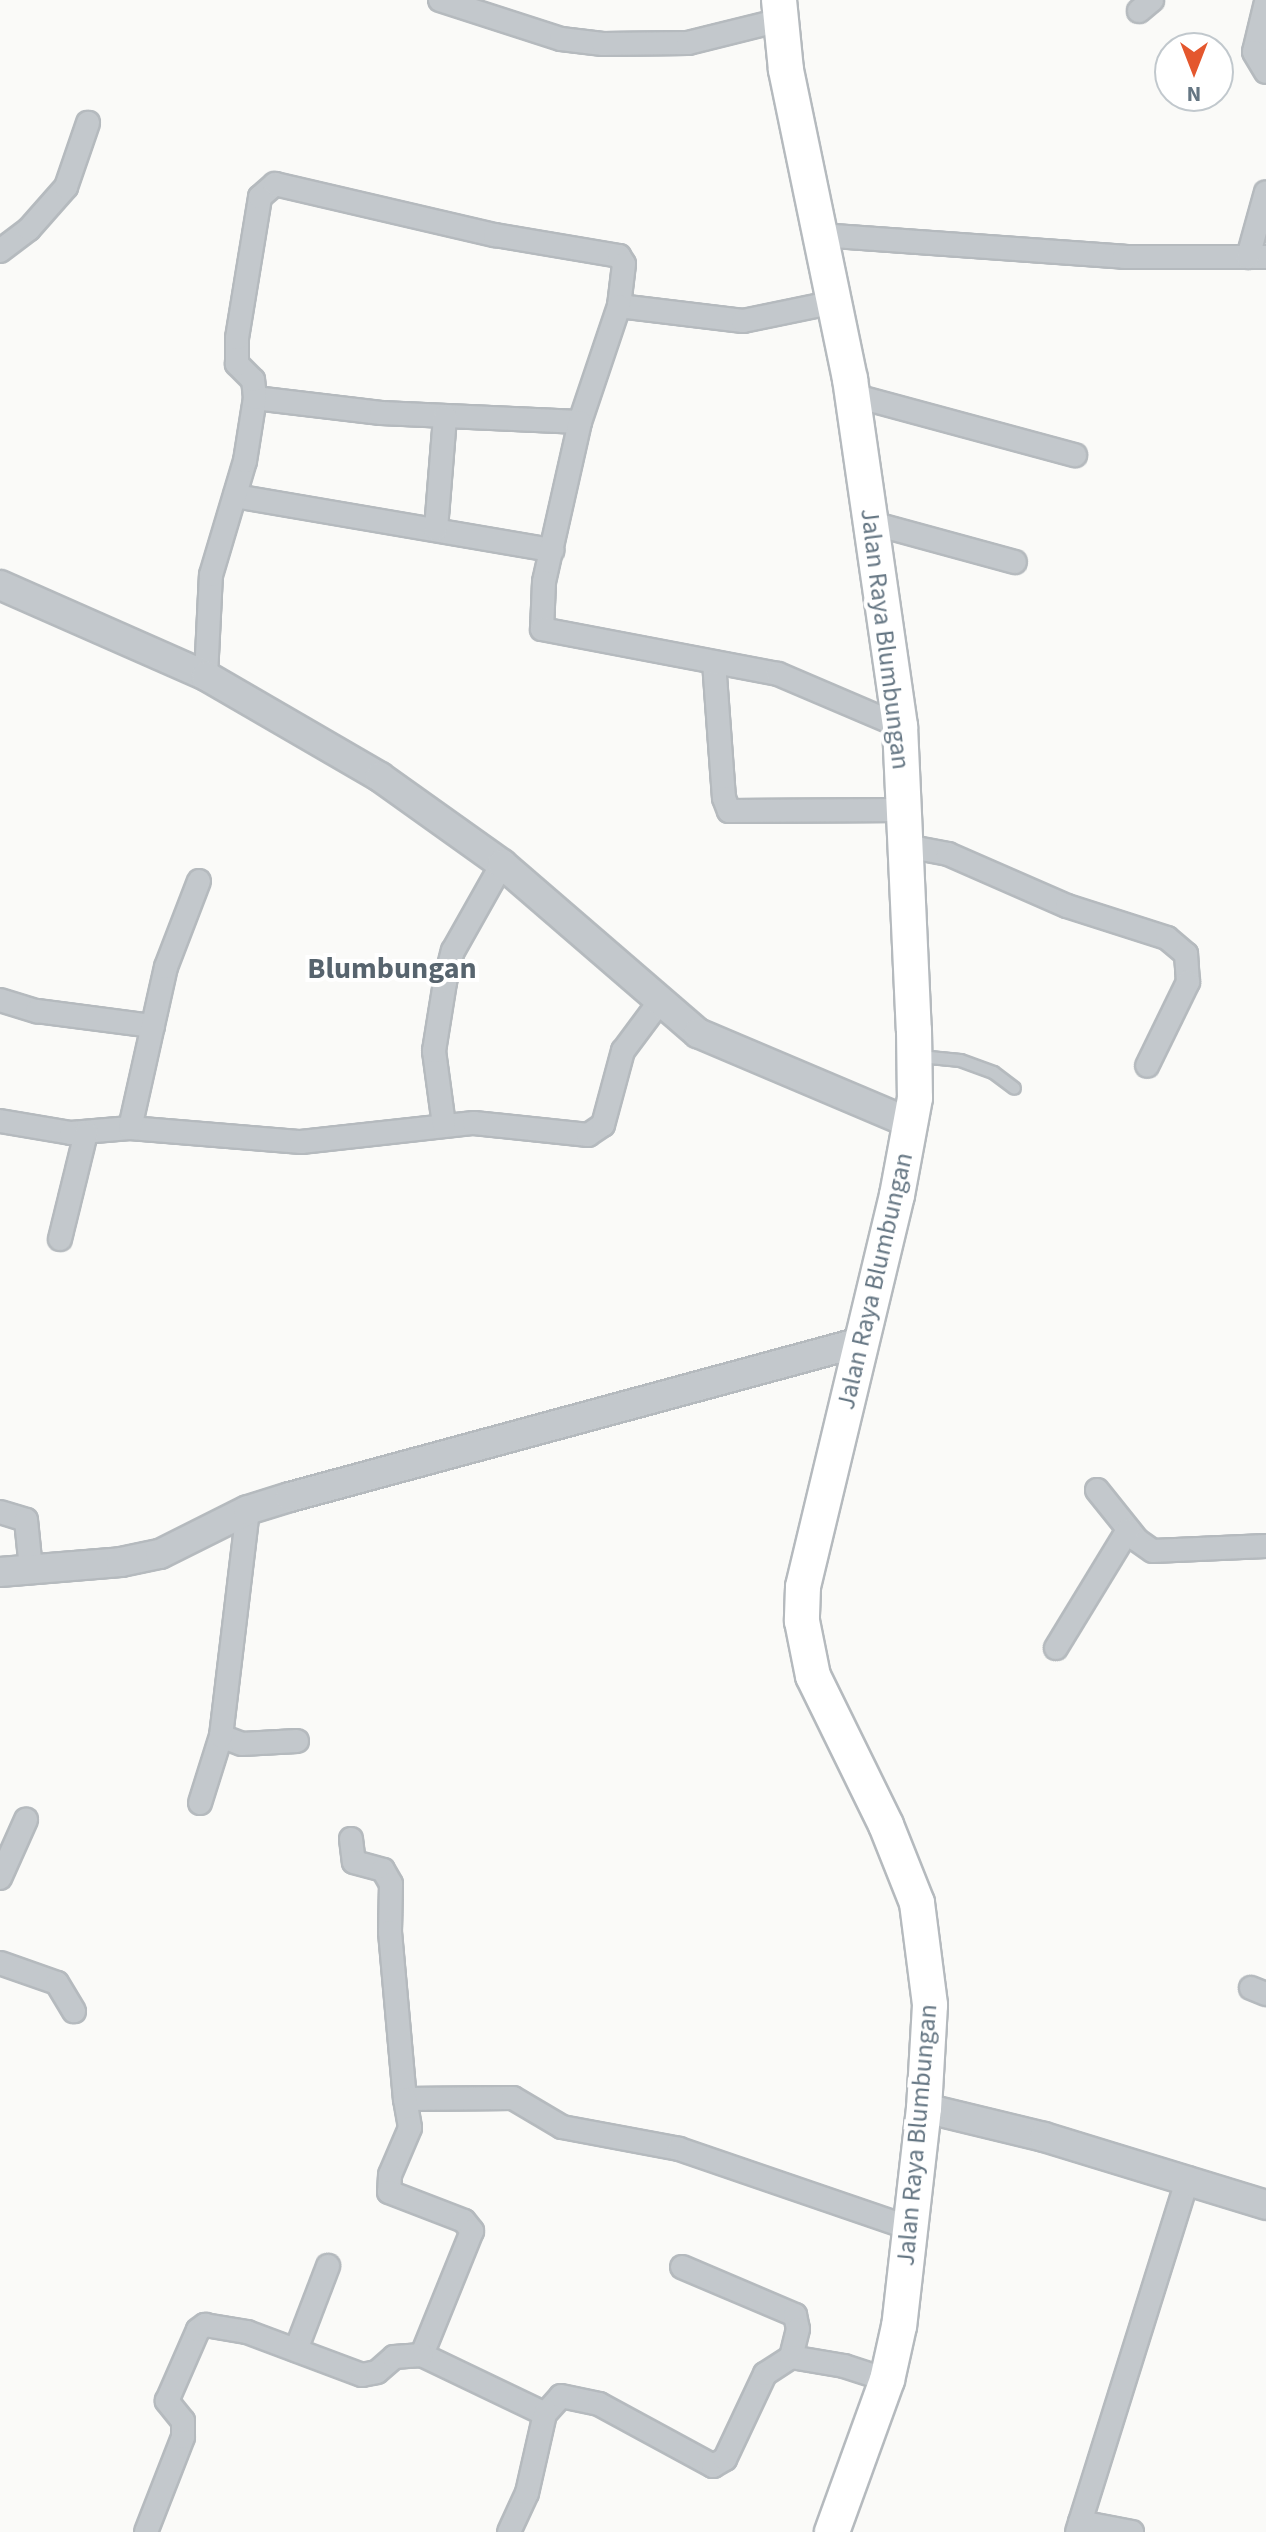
<!DOCTYPE html>
<style>
body{margin:0}
#map{position:relative;width:1266px;height:2532px;overflow:hidden;background:#fafaf8;font-family:"Source Sans 3",sans-serif}
div>[style]{position:absolute}
[style*='--x']{left:calc(var(--x)*1px);top:calc(var(--y)*1px);width:calc(var(--w)*1px);rotate:calc(var(--a)*1deg)}
.roads{filter:drop-shadow(2px 0 #b5babe) drop-shadow(-2px 0 #b5babe) drop-shadow(0 2px #b5babe) drop-shadow(0 -2px #b5babe)}
.service>*{height:11px;margin:-5.5px;padding:0 5.5px;transform-origin:5.5px;border-radius:5.5px;background:#c3c8cc}
.minor>*{height:22px;margin:-11px;padding:0 11px;transform-origin:11px;border-radius:11px;background:#c3c8cc}
.tertiary>*{height:28px;margin:-14px;padding:0 14px;transform-origin:14px;border-radius:14px;background:#c3c8cc}
.primary>*{height:34px;margin:-17px;padding:0 17px;transform-origin:17px;border-radius:17px;background:#fff}
span{translate:-50% -50%;white-space:nowrap;text-align:center;line-height:1.15;-webkit-text-stroke:8px #fff;paint-order:stroke}
.street-label{font-size:26px;color:#657683}
.quarter-label{font-size:30px;color:#57646e;font-weight:700}
.north{position:absolute;left:1154px;top:32px;width:80px;height:80px;box-sizing:border-box;background:#fff;border:2px solid #c1c8cd;border-radius:50%;rotate:180deg;font-size:22px;font-weight:700;line-height:32px;text-align:center;color:#657683}
.north::after{content:'';display:block;margin:auto;width:28px;height:36px;background:#e4572e;clip-path:polygon(50% 0,100% 100%,50% 72%,0 100%)}
</style>
<div id="map">
<div class="roads">
<div class="service">
<i style="--x:919;--y:1056;--w:41;--a:5.6"></i>
<i style="--x:960;--y:1060;--w:35;--a:20"></i>
<i style="--x:993;--y:1072;--w:26;--a:37"></i>
</div>
<div class="minor">
<i style="--x:440;--y:0;--w:127;--a:17.9"></i>
<i style="--x:561;--y:39;--w:42;--a:6.8"></i>
<i style="--x:603;--y:44;--w:85;--a:-0.7"></i>
<i style="--x:688;--y:43;--w:96;--a:-13.9"></i>
<i style="--x:1266;--y:2;--w:51;--a:103.5"></i>
<i style="--x:1254;--y:52;--w:23;--a:59"></i>
<i style="--x:1139;--y:11;--w:17;--a:-40"></i>
<i style="--x:820;--y:235;--w:305;--a:4.1"></i>
<i style="--x:1124;--y:257;--w:142;--a:0"></i>
<i style="--x:0;--y:251;--w:36;--a:-37"></i>
<i style="--x:29;--y:229;--w:56;--a:-48.6"></i>
<i style="--x:66;--y:187;--w:68;--a:-71"></i>
<i style="--x:1248;--y:257;--w:67;--a:-74.5"></i>
<i style="--x:619;--y:306;--w:125;--a:6.9"></i>
<i style="--x:743;--y:321;--w:94;--a:-11.7"></i>
<i style="--x:852;--y:395;--w:231;--a:15.1"></i>
<i style="--x:255;--y:398;--w:127;--a:6.8"></i>
<i style="--x:381;--y:413;--w:199;--a:2.6"></i>
<i style="--x:235;--y:496;--w:322;--a:9.7"></i>
<i style="--x:872;--y:523;--w:148;--a:15.3"></i>
<i style="--x:436;--y:529;--w:112;--a:-85.4"></i>
<i style="--x:714;--y:662;--w:136;--a:85.8"></i>
<i style="--x:724;--y:798;--w:14;--a:69"></i>
<i style="--x:729;--y:811;--w:176;--a:-0.3"></i>
<i style="--x:206;--y:676;--w:101;--a:-87.2"></i>
<i style="--x:211;--y:575;--w:119;--a:-73.4"></i>
<i style="--x:245;--y:461;--w:64;--a:-81"></i>
<i style="--x:255;--y:398;--w:18;--a:-96"></i>
<i style="--x:253;--y:380;--w:23;--a:-135"></i>
<i style="--x:237;--y:364;--w:26;--a:-90"></i>
<i style="--x:237;--y:338;--w:143;--a:-80.7"></i>
<i style="--x:260;--y:197;--w:20;--a:-41"></i>
<i style="--x:275;--y:184;--w:226;--a:13.1"></i>
<i style="--x:495;--y:235;--w:126;--a:9.6"></i>
<i style="--x:619;--y:256;--w:9;--a:58"></i>
<i style="--x:624;--y:264;--w:42;--a:96.8"></i>
<i style="--x:619;--y:306;--w:122;--a:108.6"></i>
<i style="--x:580;--y:422;--w:164;--a:102.7"></i>
<i style="--x:544;--y:582;--w:47;--a:92.4"></i>
<i style="--x:542;--y:629;--w:240;--a:10.8"></i>
<i style="--x:778;--y:674;--w:133;--a:23.1"></i>
<i style="--x:906;--y:846;--w:43;--a:10.8"></i>
<i style="--x:948;--y:854;--w:130;--a:23.6"></i>
<i style="--x:1067;--y:906;--w:105;--a:17.7"></i>
<i style="--x:1167;--y:938;--w:25;--a:40"></i>
<i style="--x:1186;--y:954;--w:28;--a:86"></i>
<i style="--x:1188;--y:982;--w:93;--a:116"></i>
<i style="--x:0;--y:1000;--w:39;--a:17"></i>
<i style="--x:37;--y:1011;--w:117;--a:7.4"></i>
<i style="--x:0;--y:1121;--w:72;--a:9.6"></i>
<i style="--x:71;--y:1133;--w:59;--a:-4.8"></i>
<i style="--x:130;--y:1128;--w:172;--a:4.7"></i>
<i style="--x:301;--y:1142;--w:174;--a:-6.3"></i>
<i style="--x:474;--y:1123;--w:115;--a:6"></i>
<i style="--x:588;--y:1135;--w:18;--a:-34"></i>
<i style="--x:603;--y:1125;--w:77;--a:-74.9"></i>
<i style="--x:623;--y:1051;--w:59;--a:-53.3"></i>
<i style="--x:444;--y:1125;--w:75;--a:-97.7"></i>
<i style="--x:434;--y:1051;--w:70;--a:-80.9"></i>
<i style="--x:445;--y:982;--w:32;--a:-76"></i>
<i style="--x:453;--y:951;--w:100;--a:-60.6"></i>
<i style="--x:130;--y:1128;--w:165;--a:-77.4"></i>
<i style="--x:166;--y:967;--w:92;--a:-69"></i>
<i style="--x:60;--y:1239;--w:109;--a:-76.2"></i>
<i style="--x:1097;--y:1490;--w:64;--a:51.3"></i>
<i style="--x:1137;--y:1540;--w:19;--a:35"></i>
<i style="--x:1153;--y:1551;--w:113;--a:-2.5"></i>
<i style="--x:0;--y:1512;--w:27;--a:17"></i>
<i style="--x:26;--y:1520;--w:49;--a:84.2"></i>
<i style="--x:1056;--y:1648;--w:138;--a:-58.6"></i>
<i style="--x:221;--y:1736;--w:22;--a:21"></i>
<i style="--x:242;--y:1744;--w:55;--a:-3.1"></i>
<i style="--x:200;--y:1803;--w:70;--a:-72.6"></i>
<i style="--x:221;--y:1736;--w:228;--a:-83.2"></i>
<i style="--x:351;--y:1839;--w:23;--a:83"></i>
<i style="--x:354;--y:1862;--w:30;--a:15"></i>
<i style="--x:383;--y:1870;--w:16;--a:60"></i>
<i style="--x:391;--y:1884;--w:48;--a:91.2"></i>
<i style="--x:390;--y:1932;--w:168;--a:84.9"></i>
<i style="--x:405;--y:2099;--w:108;--a:-0.5"></i>
<i style="--x:513;--y:2098;--w:57;--a:30.6"></i>
<i style="--x:562;--y:2127;--w:119;--a:10.6"></i>
<i style="--x:679;--y:2149;--w:246;--a:18.9"></i>
<i style="--x:0;--y:1878;--w:64;--a:-65.9"></i>
<i style="--x:0;--y:1963;--w:60;--a:19.3"></i>
<i style="--x:57;--y:1983;--w:33;--a:59"></i>
<i style="--x:1251;--y:1988;--w:16;--a:22"></i>
<i style="--x:405;--y:2099;--w:29;--a:80"></i>
<i style="--x:410;--y:2128;--w:51;--a:113.1"></i>
<i style="--x:390;--y:2175;--w:17;--a:93"></i>
<i style="--x:389;--y:2192;--w:80;--a:21.1"></i>
<i style="--x:464;--y:2221;--w:13;--a:51"></i>
<i style="--x:472;--y:2231;--w:134;--a:112"></i>
<i style="--x:422;--y:2355;--w:136;--a:25.6"></i>
<i style="--x:682;--y:2267;--w:123;--a:23"></i>
<i style="--x:795;--y:2315;--w:14;--a:78"></i>
<i style="--x:798;--y:2329;--w:29;--a:104"></i>
<i style="--x:296;--y:2350;--w:90;--a:-69.1"></i>
<i style="--x:1080;--y:2522;--w:53;--a:10.9"></i>
<i style="--x:146;--y:2532;--w:102;--a:-68.7"></i>
<i style="--x:183;--y:2437;--w:16;--a:-90"></i>
<i style="--x:183;--y:2421;--w:26;--a:-129"></i>
<i style="--x:167;--y:2401;--w:77;--a:-66.4"></i>
<i style="--x:198;--y:2330;--w:9;--a:-36"></i>
<i style="--x:205;--y:2325;--w:43;--a:9.5"></i>
<i style="--x:247;--y:2332;--w:123;--a:20.5"></i>
<i style="--x:362;--y:2375;--w:15;--a:-11"></i>
<i style="--x:377;--y:2372;--w:23;--a:-41"></i>
<i style="--x:394;--y:2357;--w:28;--a:-4"></i>
<i style="--x:509;--y:2532;--w:43;--a:-65.2"></i>
<i style="--x:527;--y:2493;--w:81;--a:-77.2"></i>
<i style="--x:545;--y:2414;--w:24;--a:-48"></i>
<i style="--x:561;--y:2396;--w:39;--a:12"></i>
<i style="--x:599;--y:2404;--w:130;--a:28.5"></i>
<i style="--x:713;--y:2466;--w:14;--a:-30"></i>
<i style="--x:725;--y:2459;--w:94;--a:-64.8"></i>
<i style="--x:765;--y:2374;--w:31;--a:-33"></i>
<i style="--x:791;--y:2357;--w:54;--a:9.6"></i>
<i style="--x:844;--y:2366;--w:45;--a:18"></i>
<i style="--x:1077;--y:2532;--w:371;--a:-72.6"></i>
</div>
<div class="tertiary">
<i style="--x:0;--y:585;--w:225;--a:23.8"></i>
<i style="--x:206;--y:676;--w:201;--a:30.1"></i>
<i style="--x:380;--y:777;--w:150;--a:35.5"></i>
<i style="--x:502;--y:864;--w:259;--a:40.8"></i>
<i style="--x:698;--y:1033;--w:233;--a:23"></i>
<i style="--x:0;--y:1572;--w:121;--a:-4.7"></i>
<i style="--x:121;--y:1562;--w:40;--a:-12"></i>
<i style="--x:160;--y:1554;--w:98;--a:-26.6"></i>
<i style="--x:248;--y:1510;--w:44;--a:-17.2"></i>
<i style="--x:290;--y:1497;--w:592;--a:-15.19"></i>
<i style="--x:924;--y:2108;--w:123;--a:13.6"></i>
<i style="--x:1044;--y:2137;--w:232;--a:17"></i>
</div>
<div class="primary">
<i style="--x:779;--y:0;--w:70;--a:84.3"></i>
<i style="--x:786;--y:70;--w:316;--a:78.3"></i>
<i style="--x:850;--y:379;--w:351;--a:81.8"></i>
<i style="--x:900;--y:726;--w:304;--a:87.4"></i>
<i style="--x:914;--y:1030;--w:68;--a:89.2"></i>
<i style="--x:915;--y:1098;--w:99;--a:100.5"></i>
<i style="--x:897;--y:1195;--w:403;--a:103.5"></i>
<i style="--x:803;--y:1587;--w:34;--a:92"></i>
<i style="--x:802;--y:1621;--w:56;--a:78.7"></i>
<i style="--x:813;--y:1676;--w:166;--a:63.9"></i>
<i style="--x:886;--y:1825;--w:84;--a:68.3"></i>
<i style="--x:917;--y:1903;--w:103;--a:82.7"></i>
<i style="--x:930;--y:2005;--w:103;--a:93.3"></i>
<i style="--x:924;--y:2108;--w:219;--a:96.5"></i>
<i style="--x:899;--y:2326;--w:55;--a:102.5"></i>
<i style="--x:887;--y:2380;--w:162;--a:109.9"></i>
</div>
</div>
<div class="street-label">
<span style="left:885px;top:639px;rotate:83deg">Jalan Raya Blumbungan</span>
<span style="left:875px;top:1281px;rotate:-77deg">Jalan Raya Blumbungan</span>
<span style="left:917px;top:2135px;rotate:-85deg">Jalan Raya Blumbungan</span>
</div>
<div class="quarter-label">
<span style="left:392px;top:969px">Blumbungan</span>
</div>
<div class="north">N</div>
</div>
